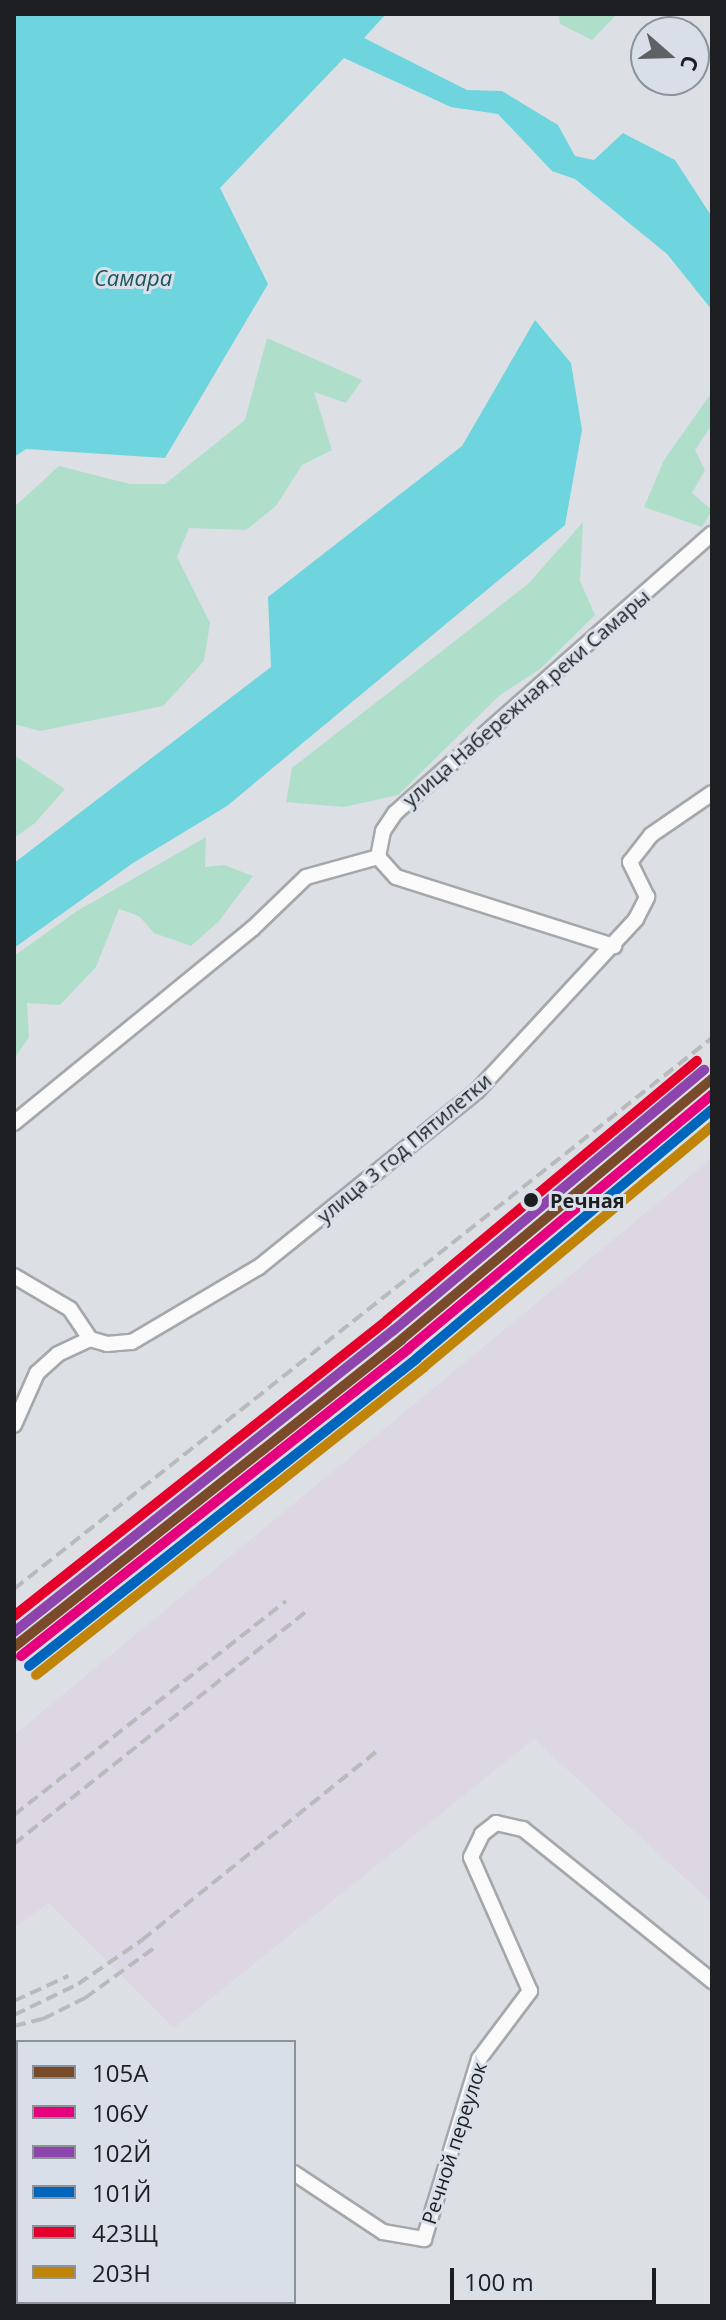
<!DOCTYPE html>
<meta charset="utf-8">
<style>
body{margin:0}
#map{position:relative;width:726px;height:2320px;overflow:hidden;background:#dce0e4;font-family:"Open Sans",sans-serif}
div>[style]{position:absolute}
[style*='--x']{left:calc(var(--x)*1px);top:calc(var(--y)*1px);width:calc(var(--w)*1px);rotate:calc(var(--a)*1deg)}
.industrial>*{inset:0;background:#dcd7e3}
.green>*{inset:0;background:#afdecb}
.water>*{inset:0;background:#6ed5df}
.roads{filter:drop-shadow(2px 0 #a5a8ab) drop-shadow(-2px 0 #a5a8ab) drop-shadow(0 2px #a5a8ab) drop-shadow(0 -2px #a5a8ab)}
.street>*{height:14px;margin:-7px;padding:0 7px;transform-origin:7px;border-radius:7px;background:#fafafb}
.rail>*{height:4px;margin-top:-2px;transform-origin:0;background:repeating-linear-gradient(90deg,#b9babb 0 12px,transparent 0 18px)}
.rail-1>*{height:10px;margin:-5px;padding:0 5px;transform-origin:5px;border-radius:5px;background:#7a4b2a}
.rail-2>*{height:10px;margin:-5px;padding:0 5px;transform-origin:5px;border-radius:5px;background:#e5007d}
.rail-3>*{height:10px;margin:-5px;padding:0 5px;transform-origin:5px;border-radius:5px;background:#8e44ad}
.rail-4>*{height:10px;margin:-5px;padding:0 5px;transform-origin:5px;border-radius:5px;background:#0065bd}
.rail-5>*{height:10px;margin:-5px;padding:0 5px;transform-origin:5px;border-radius:5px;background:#e4002b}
.rail-6>*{height:10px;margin:-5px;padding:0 5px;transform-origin:5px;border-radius:5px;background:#c08408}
.dots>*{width:22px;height:22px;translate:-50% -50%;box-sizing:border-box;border:4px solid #d9dfe8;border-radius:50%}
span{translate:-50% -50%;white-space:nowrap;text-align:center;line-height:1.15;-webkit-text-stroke:6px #d9dfe8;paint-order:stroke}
.street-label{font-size:20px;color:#1c1e21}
.stop-label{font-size:20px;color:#1c1e21;font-weight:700}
.left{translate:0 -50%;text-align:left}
.water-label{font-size:22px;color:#1a555b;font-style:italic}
.frame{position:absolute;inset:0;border:16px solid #1c1e21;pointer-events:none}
.legend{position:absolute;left:16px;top:2040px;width:280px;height:264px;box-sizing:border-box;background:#d9dfe8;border:2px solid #8d9298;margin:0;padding:10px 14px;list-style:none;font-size:24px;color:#1c1e21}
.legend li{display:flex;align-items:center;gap:16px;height:40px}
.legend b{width:40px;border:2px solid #8d9298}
.north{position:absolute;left:630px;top:16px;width:80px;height:80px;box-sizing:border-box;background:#d9dfe8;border:2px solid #8d9298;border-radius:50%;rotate:110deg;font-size:22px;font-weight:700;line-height:32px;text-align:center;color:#1c1e21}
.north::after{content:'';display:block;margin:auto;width:28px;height:36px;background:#5f6265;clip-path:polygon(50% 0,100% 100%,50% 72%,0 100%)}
.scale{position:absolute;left:450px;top:2268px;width:206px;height:36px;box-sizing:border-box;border:4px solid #1c1e21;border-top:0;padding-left:10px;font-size:24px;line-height:28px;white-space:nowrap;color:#1c1e21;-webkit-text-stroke:6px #d9dfe8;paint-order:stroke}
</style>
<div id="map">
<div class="industrial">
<i style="clip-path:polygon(712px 1158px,712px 1903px,534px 1739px,174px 2028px,49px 1903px,14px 1927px,14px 1735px)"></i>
</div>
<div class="green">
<i style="clip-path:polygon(559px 14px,617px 14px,592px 40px,560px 24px)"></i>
<i style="clip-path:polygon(267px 338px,362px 380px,346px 403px,314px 392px,332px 450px,302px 465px,276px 506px,246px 530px,189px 528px,177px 557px,210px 623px,204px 661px,163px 706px,40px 731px,14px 724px,14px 507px,59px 466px,130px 484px,165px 484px,245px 420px)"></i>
<i style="clip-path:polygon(712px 392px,712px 425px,695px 450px,705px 470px,692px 493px,712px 510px,702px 527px,644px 507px,664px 460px)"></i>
<i style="clip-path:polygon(583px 522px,580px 581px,595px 615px,540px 669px,500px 695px,398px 795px,344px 807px,286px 802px,292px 768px,528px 584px)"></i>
<i style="clip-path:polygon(14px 755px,65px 789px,35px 823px,14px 838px)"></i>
<i style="clip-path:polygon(206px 837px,205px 867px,224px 865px,253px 876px,219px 921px,191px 946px,154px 933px,139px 916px,119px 909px,96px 967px,60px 1005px,27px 1003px,29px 1037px,14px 1059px,14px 956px,77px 911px)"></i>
</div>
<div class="water">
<i style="clip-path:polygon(14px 14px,386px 14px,364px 38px,467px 90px,502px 91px,558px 125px,575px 156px,594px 160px,623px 133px,675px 160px,712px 217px,712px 310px,667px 254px,575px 179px,552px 171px,498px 114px,451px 107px,344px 58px,220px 188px,268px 284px,165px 458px,26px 449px,14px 457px)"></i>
<i style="clip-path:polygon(535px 320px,571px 363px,582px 430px,565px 525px,227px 806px,133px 863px,14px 948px,14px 863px,271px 667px,268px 597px,462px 446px)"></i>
</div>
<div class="roads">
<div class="street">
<i style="--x:378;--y:857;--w:27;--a:48"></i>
<i style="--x:396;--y:877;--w:229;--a:17.6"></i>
<i style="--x:14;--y:1123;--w:307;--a:-39.2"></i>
<i style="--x:252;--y:929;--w:75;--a:-43.9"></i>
<i style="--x:306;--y:877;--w:75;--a:-15.5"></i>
<i style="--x:378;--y:857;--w:26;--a:-79"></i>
<i style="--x:383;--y:831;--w:22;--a:-56"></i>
<i style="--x:395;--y:813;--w:422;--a:-41.4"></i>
<i style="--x:14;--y:1276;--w:65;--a:30.5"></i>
<i style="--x:70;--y:1309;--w:36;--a:56"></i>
<i style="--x:14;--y:1425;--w:57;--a:-66.1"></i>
<i style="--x:37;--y:1373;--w:28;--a:-42"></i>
<i style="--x:58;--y:1354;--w:35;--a:-25"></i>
<i style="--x:90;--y:1339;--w:18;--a:16"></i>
<i style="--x:107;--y:1344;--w:25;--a:-5"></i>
<i style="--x:132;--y:1342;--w:147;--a:-30.6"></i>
<i style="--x:259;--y:1267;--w:280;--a:-38.9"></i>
<i style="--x:477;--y:1091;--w:234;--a:-47.2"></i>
<i style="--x:636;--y:919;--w:25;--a:-63"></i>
<i style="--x:647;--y:897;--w:39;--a:-116"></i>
<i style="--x:630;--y:862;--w:34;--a:-52"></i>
<i style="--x:651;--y:835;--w:74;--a:-34.5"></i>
<i style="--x:294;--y:2173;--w:107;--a:33.5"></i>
<i style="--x:383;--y:2232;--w:42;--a:9.7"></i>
<i style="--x:424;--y:2239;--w:188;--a:-73"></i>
<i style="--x:479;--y:2059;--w:85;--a:-53.1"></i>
<i style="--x:530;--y:1991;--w:146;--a:-113.8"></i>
<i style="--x:471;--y:1857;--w:25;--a:-64"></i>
<i style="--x:482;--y:1834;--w:18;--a:-38"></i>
<i style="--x:496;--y:1823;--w:28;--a:13"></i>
<i style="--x:523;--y:1829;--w:243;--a:38.8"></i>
<i style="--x:14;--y:2203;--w:6;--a:51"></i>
<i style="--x:14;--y:2233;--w:5;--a:-37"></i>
<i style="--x:94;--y:2302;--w:5;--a:53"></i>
</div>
</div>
<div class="rail">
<i style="--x:14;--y:1589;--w:889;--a:-38.29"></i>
<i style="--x:14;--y:1661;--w:609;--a:-38.26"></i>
<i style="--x:492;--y:1284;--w:293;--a:-41.3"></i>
<i style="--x:14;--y:1815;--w:346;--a:-38.2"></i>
<i style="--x:14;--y:1844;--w:373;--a:-38.5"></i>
<i style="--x:14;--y:2001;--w:60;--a:-24.8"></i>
<i style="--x:14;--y:2015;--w:71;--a:-25.8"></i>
<i style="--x:78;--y:1984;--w:78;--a:-34.5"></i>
<i style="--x:142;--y:1940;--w:303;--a:-38.8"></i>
<i style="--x:14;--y:2026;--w:30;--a:-14"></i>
<i style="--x:43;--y:2019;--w:47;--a:-26.6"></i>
<i style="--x:85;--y:1998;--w:85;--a:-35.9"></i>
</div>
<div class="rail-1">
<i style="--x:14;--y:1647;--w:495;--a:-38.4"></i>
<i style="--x:402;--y:1339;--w:405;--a:-40"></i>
</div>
<div class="rail-2">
<i style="--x:21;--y:1656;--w:495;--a:-38.4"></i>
<i style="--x:409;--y:1348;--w:395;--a:-39.9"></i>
</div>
<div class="rail-3">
<i style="--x:14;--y:1632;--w:485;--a:-38.5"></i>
<i style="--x:394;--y:1330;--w:405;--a:-40"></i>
</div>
<div class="rail-4">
<i style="--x:29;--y:1666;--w:495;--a:-38.4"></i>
<i style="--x:417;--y:1358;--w:385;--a:-40.1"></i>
</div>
<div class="rail-5">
<i style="--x:14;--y:1616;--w:476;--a:-38.4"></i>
<i style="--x:387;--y:1320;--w:404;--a:-39.9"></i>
</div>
<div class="rail-6">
<i style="--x:36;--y:1675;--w:495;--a:-38.4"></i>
<i style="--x:424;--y:1367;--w:376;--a:-39.9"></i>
</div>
<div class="dots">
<i style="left:531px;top:1200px;background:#1c1e21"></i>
</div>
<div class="street-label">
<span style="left:526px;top:698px;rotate:-41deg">улица Набережная реки Самары</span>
<span style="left:404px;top:1148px;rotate:-40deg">улица 3 год Пятилетки</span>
<span style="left:454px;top:2143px;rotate:-72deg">Речной переулок</span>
</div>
<div class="stop-label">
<span class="left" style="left:550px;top:1200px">Речная</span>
</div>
<div class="water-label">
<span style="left:133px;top:278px">Самара</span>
</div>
<div class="frame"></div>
<ul class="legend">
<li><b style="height:10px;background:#7a4b2a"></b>105А</li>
<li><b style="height:10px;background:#e5007d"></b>106У</li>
<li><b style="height:10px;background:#8e44ad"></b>102Й</li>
<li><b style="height:10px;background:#0065bd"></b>101Й</li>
<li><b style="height:10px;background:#e4002b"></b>423Щ</li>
<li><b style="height:10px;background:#c08408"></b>203Н</li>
</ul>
<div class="north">С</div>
<div class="scale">100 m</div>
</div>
